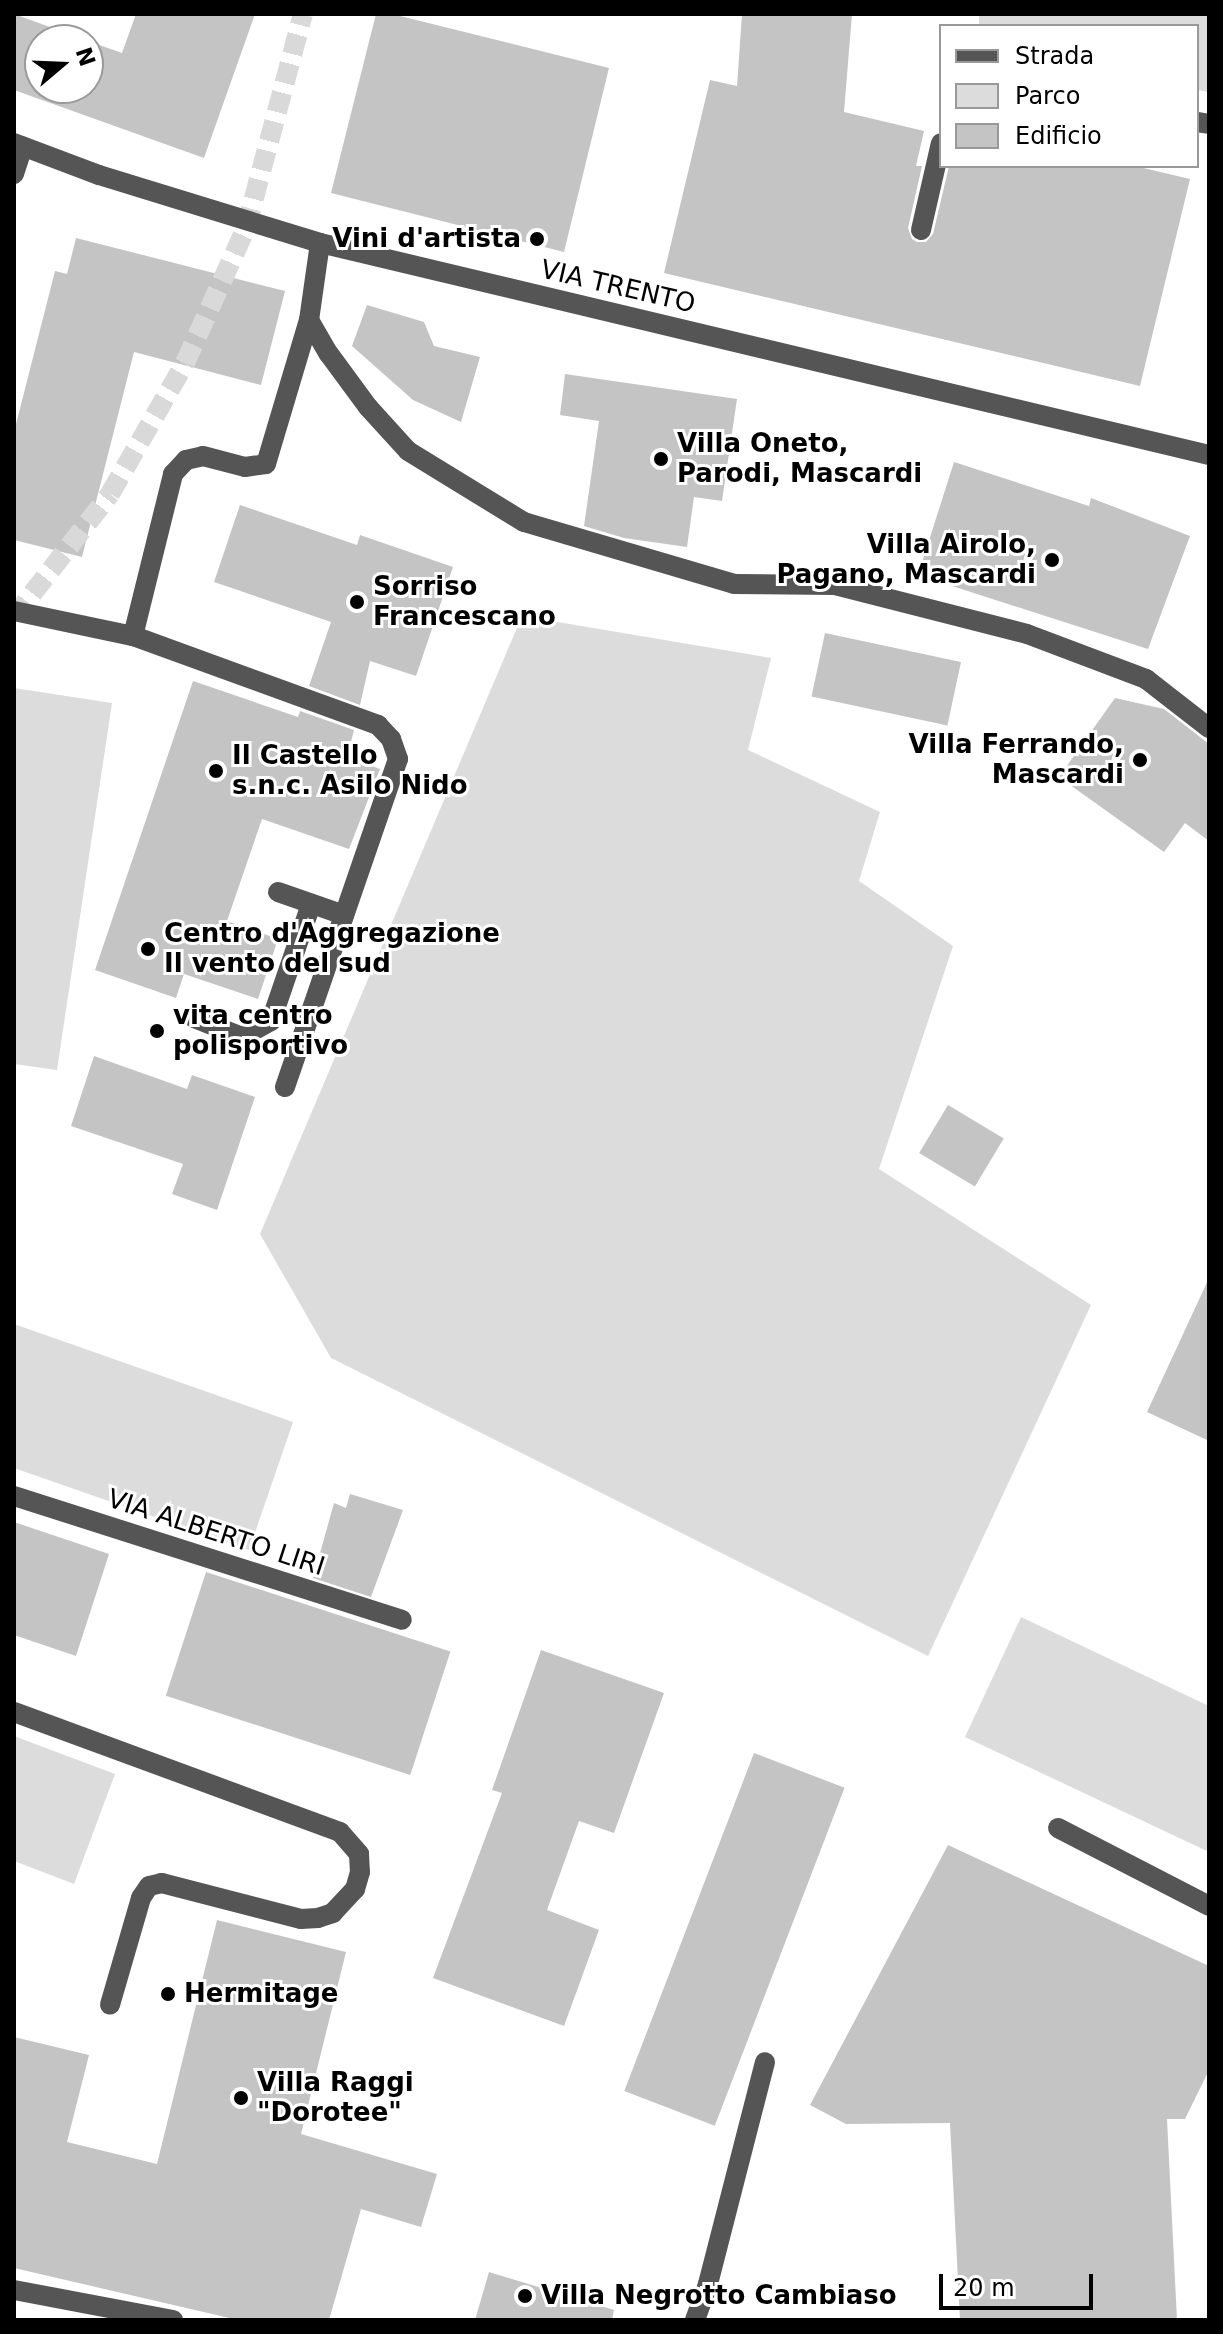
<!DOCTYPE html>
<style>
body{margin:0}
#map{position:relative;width:1223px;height:2334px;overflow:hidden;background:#fff;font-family:"DejaVu Sans",sans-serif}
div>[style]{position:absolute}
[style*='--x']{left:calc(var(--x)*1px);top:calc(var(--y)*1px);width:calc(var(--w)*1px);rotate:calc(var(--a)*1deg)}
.green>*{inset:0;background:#dcdcdc}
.building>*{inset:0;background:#c4c4c4;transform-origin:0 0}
.minor-tunnel>*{height:20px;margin-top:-10px;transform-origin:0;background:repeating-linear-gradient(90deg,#d9d9d9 0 20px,transparent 0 30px)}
.minor>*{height:20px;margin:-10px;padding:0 10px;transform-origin:10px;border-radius:10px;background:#555}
.dots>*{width:22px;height:22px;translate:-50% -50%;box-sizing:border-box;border:4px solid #fff;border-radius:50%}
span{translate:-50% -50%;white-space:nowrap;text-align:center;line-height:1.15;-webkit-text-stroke:6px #fff;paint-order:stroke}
.poi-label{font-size:26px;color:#000;font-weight:700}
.right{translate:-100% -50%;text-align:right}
.left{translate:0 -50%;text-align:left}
.street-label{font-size:26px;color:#000}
.frame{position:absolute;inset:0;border:16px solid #000;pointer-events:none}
.legend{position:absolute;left:939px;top:24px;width:260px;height:144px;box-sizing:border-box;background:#fff;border:2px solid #999;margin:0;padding:10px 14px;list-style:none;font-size:24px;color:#000}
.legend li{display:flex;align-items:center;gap:16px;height:40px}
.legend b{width:40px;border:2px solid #999}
.north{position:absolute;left:24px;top:24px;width:80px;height:80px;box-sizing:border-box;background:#fff;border:2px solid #999;border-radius:50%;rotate:71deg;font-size:22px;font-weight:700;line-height:32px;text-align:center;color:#000}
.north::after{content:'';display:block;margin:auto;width:28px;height:36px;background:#000;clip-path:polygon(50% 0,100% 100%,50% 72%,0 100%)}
.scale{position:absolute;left:939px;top:2274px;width:154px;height:36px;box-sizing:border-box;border:4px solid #000;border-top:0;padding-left:10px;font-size:24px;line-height:28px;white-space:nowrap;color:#000;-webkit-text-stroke:6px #fff;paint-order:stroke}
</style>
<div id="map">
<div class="green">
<i style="clip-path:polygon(979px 14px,1209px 14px,1209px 92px,1197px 90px,1197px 26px,979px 26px)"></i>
<i style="clip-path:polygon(522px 616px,771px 658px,748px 750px,880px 812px,859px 881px,953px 946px,879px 1169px,1091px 1305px,928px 1656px,331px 1358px,260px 1234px)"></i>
<i style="clip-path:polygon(14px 688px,112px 703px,57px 1070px,14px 1064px)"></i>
<i style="clip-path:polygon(14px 1324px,293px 1422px,249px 1550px,14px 1468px)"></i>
<i style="clip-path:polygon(1021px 1617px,1209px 1706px,1209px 1852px,965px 1737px)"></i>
<i style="clip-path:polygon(14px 1736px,115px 1774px,74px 1884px,14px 1861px)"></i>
</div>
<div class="building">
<i style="clip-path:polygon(14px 14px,86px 40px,40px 40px,40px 88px,88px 88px,88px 41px,122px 53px,136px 14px,255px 14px,204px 158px,14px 90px)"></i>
<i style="clip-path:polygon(376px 14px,392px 14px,609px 68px,564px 252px,331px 193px)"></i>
<i style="clip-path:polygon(742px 14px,852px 14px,844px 112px,924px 131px,916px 166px,922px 166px,908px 228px,912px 239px,917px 242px,926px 242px,933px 234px,949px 166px,1135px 166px,1190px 179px,1140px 386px,664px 273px,710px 80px,737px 86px)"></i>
<i style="clip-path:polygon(76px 238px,285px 291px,261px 385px,134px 352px,82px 557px,14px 540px,14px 432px,55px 271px,67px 274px)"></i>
<i style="clip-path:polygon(367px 305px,424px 322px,434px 346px,480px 357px,461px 422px,413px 400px,352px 346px)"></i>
<i style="clip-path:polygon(565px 374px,737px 399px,722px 501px,694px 497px,687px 547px,624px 538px,584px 526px,599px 421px,560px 415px)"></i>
<i style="clip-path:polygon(954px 462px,1089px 506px,1091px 498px,1190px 536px,1148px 649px,918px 575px)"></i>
<i style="clip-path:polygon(240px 505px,357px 545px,360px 535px,453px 567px,416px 676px,370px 661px,360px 705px,309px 686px,331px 622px,214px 582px)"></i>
<i style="left:825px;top:633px;width:139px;height:65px;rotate:12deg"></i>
<i style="clip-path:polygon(193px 681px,298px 717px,300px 711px,354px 730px,347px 757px,380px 769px,349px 849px,262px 819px,227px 921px,278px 939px,258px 999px,184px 974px,176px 998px,95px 970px)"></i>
<i style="clip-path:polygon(1115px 698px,1164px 709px,1209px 744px,1209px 841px,1185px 823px,1164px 852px,1059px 777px)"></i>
<i style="clip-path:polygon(94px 1056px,187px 1089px,192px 1075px,255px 1097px,217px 1210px,172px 1194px,183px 1164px,71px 1126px)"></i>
<i style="left:948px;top:1105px;width:65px;height:56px;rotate:31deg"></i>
<i style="clip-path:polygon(1209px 1278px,1209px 1441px,1147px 1412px)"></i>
<i style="clip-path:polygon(350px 1494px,403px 1510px,371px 1597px,313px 1578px,334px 1503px,346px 1508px)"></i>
<i style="clip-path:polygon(14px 1522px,109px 1554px,76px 1656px,14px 1635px)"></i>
<i style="left:206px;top:1572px;width:257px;height:130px;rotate:18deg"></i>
<i style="clip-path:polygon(541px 1650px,664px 1693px,614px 1833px,579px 1821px,547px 1910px,599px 1930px,564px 2026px,433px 1978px,502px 1793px,492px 1790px)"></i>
<i style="left:754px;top:1753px;width:97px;height:362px;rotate:21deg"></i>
<i style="clip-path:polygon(948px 1845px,1209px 1966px,1209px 2070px,1185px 2119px,1167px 2119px,1177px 2320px,960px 2320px,950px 2123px,846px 2124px,810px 2105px)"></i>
<i style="clip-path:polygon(217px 1920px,346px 1952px,301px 2134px,437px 2174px,421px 2227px,361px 2209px,329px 2320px,238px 2320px,14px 2268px,14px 2037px,89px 2055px,67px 2142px,157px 2164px)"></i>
<i style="clip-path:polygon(489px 2272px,614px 2310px,612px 2320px,475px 2320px)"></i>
</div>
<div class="minor-tunnel">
<i style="--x:14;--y:617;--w:156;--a:-52"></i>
<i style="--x:110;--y:494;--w:151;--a:-60.2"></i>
<i style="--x:185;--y:363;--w:148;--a:-65.7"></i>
<i style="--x:246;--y:228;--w:221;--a:-75.1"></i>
</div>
<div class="minor">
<i style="--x:1197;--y:122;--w:12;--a:9"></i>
<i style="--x:14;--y:143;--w:91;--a:20.6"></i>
<i style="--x:99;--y:175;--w:231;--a:17.1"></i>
<i style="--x:320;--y:243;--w:914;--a:13.41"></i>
<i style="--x:14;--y:174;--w:29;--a:-72"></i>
<i style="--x:921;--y:230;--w:89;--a:-77.1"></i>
<i style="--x:320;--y:243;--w:78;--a:98.1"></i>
<i style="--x:309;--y:320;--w:39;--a:60"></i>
<i style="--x:329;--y:354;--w:66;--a:53.7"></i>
<i style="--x:368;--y:407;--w:59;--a:47.7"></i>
<i style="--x:408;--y:451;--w:136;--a:31.5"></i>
<i style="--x:524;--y:522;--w:219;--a:16.4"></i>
<i style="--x:734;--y:584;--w:101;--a:0.6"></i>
<i style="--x:835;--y:585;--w:198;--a:14.3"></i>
<i style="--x:1027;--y:634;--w:127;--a:20.7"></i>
<i style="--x:1146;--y:679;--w:80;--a:37.9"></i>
<i style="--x:14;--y:611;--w:122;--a:11.9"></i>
<i style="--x:278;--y:892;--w:70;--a:19.2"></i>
<i style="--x:194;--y:1018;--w:52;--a:21.6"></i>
<i style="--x:242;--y:1037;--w:33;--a:-29"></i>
<i style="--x:271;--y:1021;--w:124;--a:-71.1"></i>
<i style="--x:285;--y:1087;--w:347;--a:-71"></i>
<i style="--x:398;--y:759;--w:21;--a:-109"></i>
<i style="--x:391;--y:739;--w:19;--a:-133"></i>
<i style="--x:378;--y:725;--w:261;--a:-160"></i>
<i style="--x:133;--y:636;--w:167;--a:-76.1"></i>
<i style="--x:173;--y:474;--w:19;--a:-47"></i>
<i style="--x:186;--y:460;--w:17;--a:-13"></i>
<i style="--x:203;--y:456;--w:43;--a:14.7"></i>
<i style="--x:245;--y:467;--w:21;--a:-8"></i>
<i style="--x:266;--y:464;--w:150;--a:-73.4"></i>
<i style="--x:14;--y:1496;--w:407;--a:17.7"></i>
<i style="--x:14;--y:1712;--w:347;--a:20.2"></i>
<i style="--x:340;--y:1832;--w:29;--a:49"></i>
<i style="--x:359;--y:1854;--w:18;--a:87"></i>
<i style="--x:360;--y:1872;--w:18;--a:106"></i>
<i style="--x:355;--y:1889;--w:33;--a:133"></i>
<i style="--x:333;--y:1913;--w:16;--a:162"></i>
<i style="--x:318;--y:1918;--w:17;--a:177"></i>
<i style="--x:301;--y:1919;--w:144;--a:-165.5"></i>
<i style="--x:162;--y:1883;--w:13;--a:167"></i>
<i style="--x:149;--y:1886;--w:14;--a:124"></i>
<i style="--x:141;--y:1898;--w:111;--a:106.2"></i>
<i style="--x:1058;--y:1828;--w:170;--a:27.3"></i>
<i style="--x:14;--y:2290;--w:162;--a:10.7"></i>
<i style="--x:695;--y:2320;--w:38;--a:-70"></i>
<i style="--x:708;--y:2284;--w:229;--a:-75.6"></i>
</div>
<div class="dots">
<i style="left:537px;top:239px;background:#000"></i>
<i style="left:661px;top:459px;background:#000"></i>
<i style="left:1052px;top:560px;background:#000"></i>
<i style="left:357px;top:602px;background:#000"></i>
<i style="left:1140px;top:760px;background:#000"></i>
<i style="left:216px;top:771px;background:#000"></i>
<i style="left:148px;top:949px;background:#000"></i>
<i style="left:157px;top:1031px;background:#000"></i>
<i style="left:168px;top:1994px;background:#000"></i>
<i style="left:241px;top:2098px;background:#000"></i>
<i style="left:525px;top:2296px;background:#000"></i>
</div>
<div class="poi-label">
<span class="right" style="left:521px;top:239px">Vini d'artista</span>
<span class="left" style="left:677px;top:459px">Villa Oneto,<br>Parodi, Mascardi</span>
<span class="right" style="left:1036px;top:560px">Villa Airolo,<br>Pagano, Mascardi</span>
<span class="left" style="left:373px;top:602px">Sorriso<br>Francescano</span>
<span class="right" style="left:1124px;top:760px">Villa Ferrando,<br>Mascardi</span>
<span class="left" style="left:232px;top:771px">Il Castello<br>s.n.c. Asilo Nido</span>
<span class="left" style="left:164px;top:949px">Centro d'Aggregazione<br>Il vento del sud</span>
<span class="left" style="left:173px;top:1031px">vita centro<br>polisportivo</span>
<span class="left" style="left:184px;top:1994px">Hermitage</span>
<span class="left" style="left:257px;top:2098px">Villa Raggi<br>"Dorotee"</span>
<span class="left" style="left:541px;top:2296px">Villa Negrotto Cambiaso</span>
</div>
<div class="street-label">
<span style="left:618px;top:287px;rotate:13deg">VIA TRENTO</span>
<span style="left:216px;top:1533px;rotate:18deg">VIA ALBERTO LIRI</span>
</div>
<div class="frame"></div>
<ul class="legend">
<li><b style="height:10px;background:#555"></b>Strada</li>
<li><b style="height:22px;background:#dcdcdc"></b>Parco</li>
<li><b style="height:22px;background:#c4c4c4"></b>Edificio</li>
</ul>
<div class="north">N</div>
<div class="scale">20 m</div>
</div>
